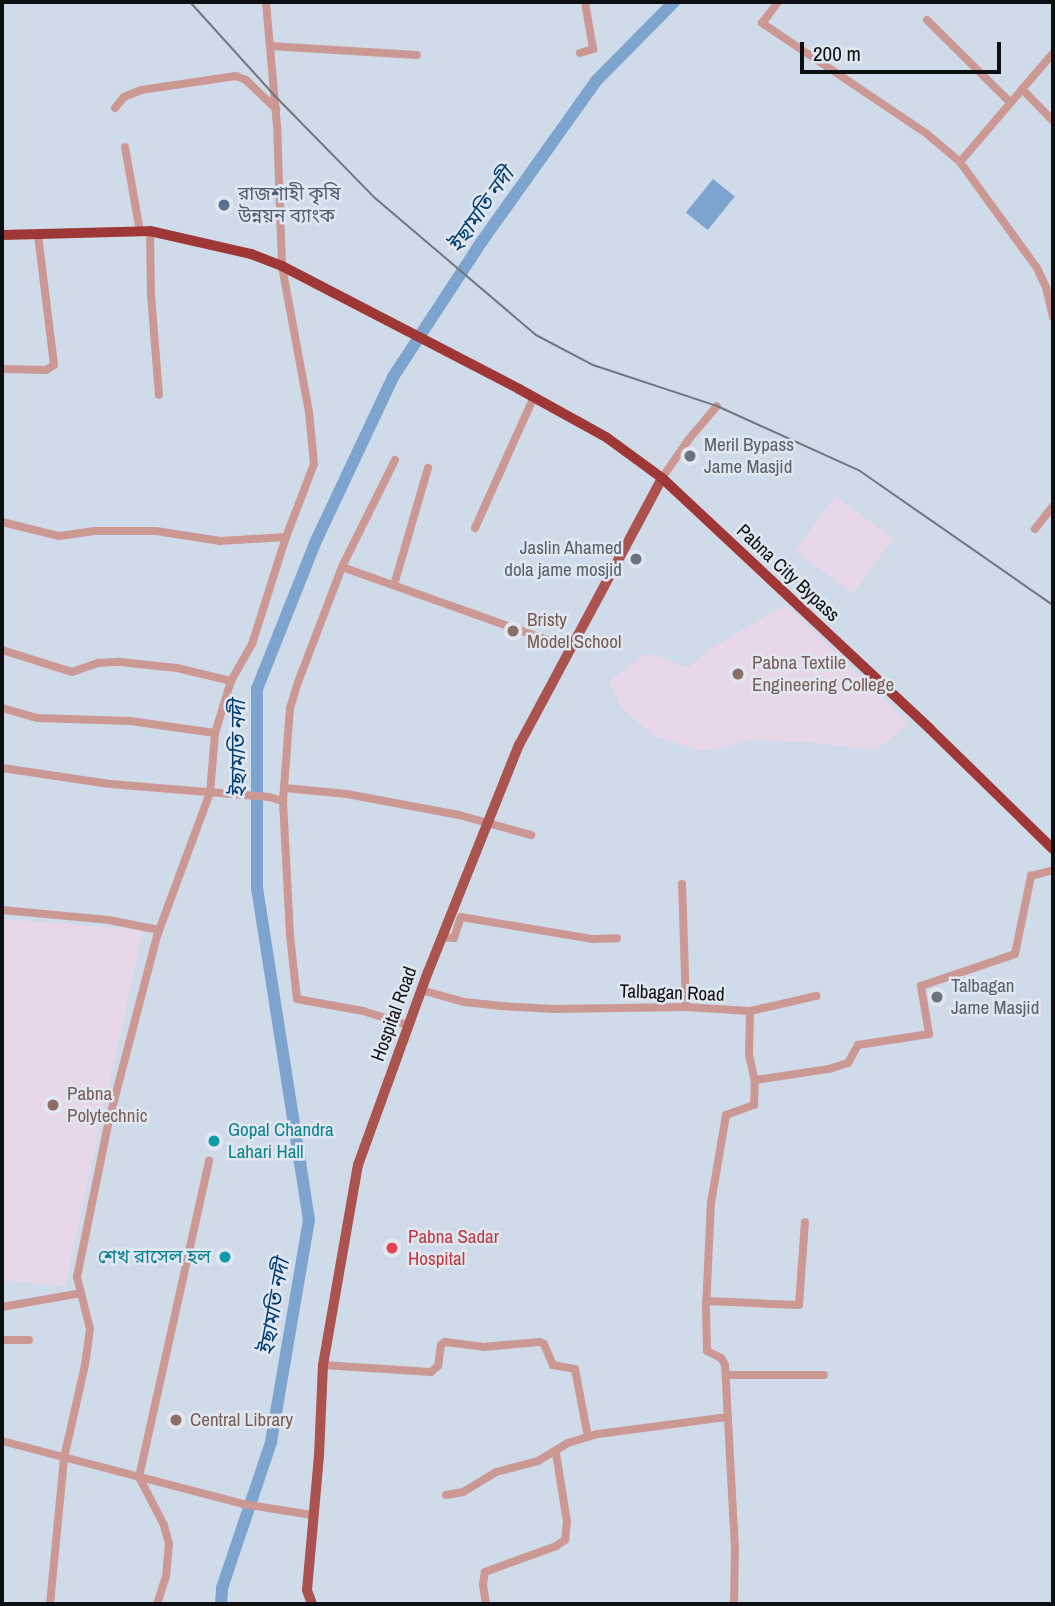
<!DOCTYPE html>
<meta charset="utf-8">
<style>
body{margin:0}
#map{position:relative;width:1055px;height:1606px;overflow:hidden;background:#e1e7f0;font-family:"Archivo Narrow","Noto Sans Bengali",sans-serif}
div>[style]{position:absolute}
[style*='--x']{left:calc(var(--x)*1px);top:calc(var(--y)*1px);width:calc(var(--w)*1px);rotate:calc(var(--a)*1deg)}
.built>*{inset:0;background:#d0dbea;transform-origin:0 0}
.education>*{inset:0;background:#e7d7e9;transform-origin:0 0}
.water>*{inset:0;background:#7da3cf;transform-origin:0 0}
.river>*{height:12px;margin:-6px;padding:0 6px;transform-origin:6px;border-radius:6px;background:#7da3cf}
.minor>*{height:8px;margin:-4px;padding:0 4px;transform-origin:4px;border-radius:4px;background:#cb9894}
.major>*{height:10px;margin:-5px;padding:0 5px;transform-origin:5px;border-radius:5px;background:#ab534f}
.highway>*{height:10px;margin:-5px;padding:0 5px;transform-origin:5px;border-radius:5px;background:#9e3736}
.rail>*{height:2px;margin:-1px;padding:0 1px;transform-origin:1px;border-radius:1px;background:#72767c}
.dots>*{width:19px;height:19px;translate:-50% -50%;box-sizing:border-box;border:4px solid #e1e7f0;border-radius:50%}
span{translate:-50% -50%;white-space:nowrap;text-align:center;line-height:1.15;-webkit-text-stroke:5px #e1e7f0;paint-order:stroke}
.service-label{font-size:19px;color:#4e5e75}
.left{translate:0 -50%;text-align:left}
.worship-label{font-size:19px;color:#5b616d}
.right{translate:-100% -50%;text-align:right}
.street-label{font-size:19px;color:#0d0f12}
.education-label{font-size:19px;color:#785e54}
.culture-label{font-size:19px;color:#0d838f}
.health-label{font-size:19px;color:#be3a42}
.water-label{font-size:21px;color:#033e73;font-style:italic}
.frame{position:absolute;inset:0;border:4px solid #0d0f12;pointer-events:none}
.scale{position:absolute;left:800px;top:42px;width:201px;height:32px;box-sizing:border-box;border:4px solid #0d0f12;border-top:0;padding-left:9px;font-size:21px;line-height:24px;white-space:nowrap;color:#0d0f12;-webkit-text-stroke:5px #e1e7f0;paint-order:stroke}
</style>
<div id="map">
<div class="built">
<i style="left:2px;top:2px;width:1051px;height:1602px"></i>
</div>
<div class="education">
<i style="left:835px;top:496px;width:72px;height:68px;rotate:36deg"></i>
<i style="clip-path:polygon(787px 606px,909px 724px,876px 750px,807px 742px,745px 740px,724px 748px,698px 750px,655px 736px,622px 709px,609px 681px,648px 653px,689px 668px,704px 653px,767px 615px)"></i>
<i style="clip-path:polygon(2px 919px,143px 930px,65px 1286px,2px 1280px)"></i>
</div>
<div class="water">
<i style="left:713px;top:179px;width:28px;height:43px;rotate:39deg"></i>
</div>
<div class="river">
<i style="--x:221;--y:1604;--w:16;--a:-86"></i>
<i style="--x:222;--y:1588;--w:154;--a:-71.4"></i>
<i style="--x:271;--y:1442;--w:225;--a:-80.3"></i>
<i style="--x:309;--y:1220;--w:336;--a:-98.9"></i>
<i style="--x:257;--y:888;--w:199;--a:-90"></i>
<i style="--x:257;--y:689;--w:157;--a:-68.3"></i>
<i style="--x:315;--y:543;--w:183;--a:-64.8"></i>
<i style="--x:393;--y:377;--w:163;--a:-56.8"></i>
<i style="--x:482;--y:241;--w:198;--a:-54.5"></i>
<i style="--x:597;--y:80;--w:110;--a:-45.4"></i>
</div>
<div class="minor">
<i style="--x:778;--y:2;--w:26;--a:127"></i>
<i style="--x:762;--y:23;--w:199;--a:33.9"></i>
<i style="--x:927;--y:134;--w:43;--a:40.3"></i>
<i style="--x:960;--y:162;--w:131;--a:54"></i>
<i style="--x:1037;--y:268;--w:21;--a:65"></i>
<i style="--x:1046;--y:287;--w:31;--a:77"></i>
<i style="--x:927;--y:20;--w:117;--a:44.7"></i>
<i style="--x:270;--y:46;--w:147;--a:3.5"></i>
<i style="--x:580;--y:53;--w:14;--a:-17"></i>
<i style="--x:593;--y:49;--w:48;--a:-99.7"></i>
<i style="--x:1022;--y:89;--w:45;--a:45.9"></i>
<i style="--x:115;--y:108;--w:14;--a:-51"></i>
<i style="--x:124;--y:97;--w:18;--a:-22"></i>
<i style="--x:141;--y:90;--w:96;--a:-8.4"></i>
<i style="--x:236;--y:76;--w:11;--a:22"></i>
<i style="--x:246;--y:80;--w:42;--a:44"></i>
<i style="--x:125;--y:147;--w:85;--a:79.9"></i>
<i style="--x:960;--y:162;--w:143;--a:-49.5"></i>
<i style="--x:150;--y:231;--w:63;--a:89.1"></i>
<i style="--x:151;--y:294;--w:101;--a:85.5"></i>
<i style="--x:2;--y:369;--w:44;--a:1.3"></i>
<i style="--x:46;--y:370;--w:9;--a:-32"></i>
<i style="--x:54;--y:365;--w:132;--a:-97"></i>
<i style="--x:395;--y:460;--w:119;--a:116.4"></i>
<i style="--x:342;--y:567;--w:123;--a:110.9"></i>
<i style="--x:298;--y:682;--w:27;--a:107"></i>
<i style="--x:290;--y:708;--w:93;--a:94.3"></i>
<i style="--x:283;--y:801;--w:134;--a:87"></i>
<i style="--x:290;--y:935;--w:64;--a:83.8"></i>
<i style="--x:297;--y:999;--w:67;--a:10.3"></i>
<i style="--x:363;--y:1011;--w:47;--a:17.3"></i>
<i style="--x:662;--y:478;--w:47;--a:-55.3"></i>
<i style="--x:689;--y:439;--w:43;--a:-49.7"></i>
<i style="--x:2;--y:522;--w:59;--a:13.8"></i>
<i style="--x:59;--y:536;--w:36;--a:-8"></i>
<i style="--x:95;--y:531;--w:61;--a:0"></i>
<i style="--x:156;--y:531;--w:65;--a:8.9"></i>
<i style="--x:220;--y:541;--w:66;--a:-3.5"></i>
<i style="--x:475;--y:528;--w:144;--a:-65.8"></i>
<i style="--x:1035;--y:529;--w:29;--a:-52"></i>
<i style="--x:342;--y:567;--w:241;--a:19.6"></i>
<i style="--x:394;--y:585;--w:122;--a:-73.8"></i>
<i style="--x:2;--y:650;--w:73;--a:17.4"></i>
<i style="--x:72;--y:672;--w:28;--a:-19"></i>
<i style="--x:98;--y:663;--w:22;--a:-3"></i>
<i style="--x:120;--y:662;--w:57;--a:6"></i>
<i style="--x:177;--y:668;--w:56;--a:13.5"></i>
<i style="--x:2;--y:708;--w:36;--a:16"></i>
<i style="--x:37;--y:718;--w:93;--a:1.8"></i>
<i style="--x:130;--y:721;--w:86;--a:8"></i>
<i style="--x:2;--y:768;--w:109;--a:8.4"></i>
<i style="--x:110;--y:784;--w:160;--a:4.7"></i>
<i style="--x:269;--y:797;--w:15;--a:16"></i>
<i style="--x:285;--y:788;--w:62;--a:5.5"></i>
<i style="--x:347;--y:794;--w:114;--a:10.6"></i>
<i style="--x:459;--y:815;--w:75;--a:15.5"></i>
<i style="--x:682;--y:884;--w:123;--a:88.1"></i>
<i style="--x:2;--y:910;--w:107;--a:5.3"></i>
<i style="--x:109;--y:920;--w:51;--a:11.3"></i>
<i style="--x:441;--y:937;--w:13;--a:4"></i>
<i style="--x:454;--y:938;--w:22;--a:-72"></i>
<i style="--x:461;--y:917;--w:134;--a:9.5"></i>
<i style="--x:593;--y:939;--w:24;--a:-2"></i>
<i style="--x:421;--y:990;--w:45;--a:15.6"></i>
<i style="--x:464;--y:1002;--w:36;--a:6"></i>
<i style="--x:500;--y:1006;--w:54;--a:3.2"></i>
<i style="--x:554;--y:1009;--w:132;--a:-0.9"></i>
<i style="--x:686;--y:1007;--w:64;--a:3.6"></i>
<i style="--x:750;--y:1011;--w:44;--a:91.3"></i>
<i style="--x:749;--y:1055;--w:26;--a:77"></i>
<i style="--x:755;--y:1080;--w:75;--a:-8.5"></i>
<i style="--x:829;--y:1069;--w:20;--a:-18"></i>
<i style="--x:848;--y:1063;--w:21;--a:-61"></i>
<i style="--x:858;--y:1045;--w:72;--a:-8.8"></i>
<i style="--x:929;--y:1034;--w:49;--a:-99.5"></i>
<i style="--x:921;--y:986;--w:99;--a:-18.8"></i>
<i style="--x:1015;--y:954;--w:80;--a:-78.4"></i>
<i style="--x:1031;--y:876;--w:23;--a:-15"></i>
<i style="--x:750;--y:1011;--w:68;--a:-12.8"></i>
<i style="--x:706;--y:1301;--w:93;--a:2.5"></i>
<i style="--x:799;--y:1305;--w:83;--a:-85.9"></i>
<i style="--x:2;--y:1307;--w:80;--a:-10"></i>
<i style="--x:2;--y:1340;--w:27;--a:0"></i>
<i style="--x:323;--y:1365;--w:108;--a:3.7"></i>
<i style="--x:431;--y:1372;--w:9;--a:-41"></i>
<i style="--x:438;--y:1366;--w:21;--a:-82"></i>
<i style="--x:441;--y:1345;--w:5;--a:-37"></i>
<i style="--x:445;--y:1342;--w:38;--a:7"></i>
<i style="--x:483;--y:1347;--w:57;--a:-5"></i>
<i style="--x:540;--y:1342;--w:4;--a:27"></i>
<i style="--x:544;--y:1344;--w:23;--a:67"></i>
<i style="--x:553;--y:1365;--w:22;--a:10"></i>
<i style="--x:575;--y:1369;--w:69;--a:79.2"></i>
<i style="--x:726;--y:1375;--w:98;--a:0"></i>
<i style="--x:2;--y:1441;--w:249;--a:14.6"></i>
<i style="--x:243;--y:1504;--w:70;--a:9.1"></i>
<i style="--x:446;--y:1495;--w:17;--a:-10"></i>
<i style="--x:463;--y:1492;--w:39;--a:-31"></i>
<i style="--x:496;--y:1472;--w:43;--a:-14.7"></i>
<i style="--x:538;--y:1461;--w:35;--a:-31"></i>
<i style="--x:568;--y:1443;--w:31;--a:-17"></i>
<i style="--x:598;--y:1434;--w:131;--a:-7.5"></i>
<i style="--x:50;--y:1604;--w:147;--a:-84.5"></i>
<i style="--x:64;--y:1458;--w:95;--a:-77.3"></i>
<i style="--x:85;--y:1365;--w:36;--a:-82"></i>
<i style="--x:90;--y:1329;--w:54;--a:-104"></i>
<i style="--x:77;--y:1277;--w:160;--a:-78.5"></i>
<i style="--x:109;--y:1120;--w:190;--a:-75.4"></i>
<i style="--x:157;--y:936;--w:153;--a:-69.7"></i>
<i style="--x:210;--y:793;--w:60;--a:-85.2"></i>
<i style="--x:215;--y:733;--w:54;--a:-72.9"></i>
<i style="--x:231;--y:681;--w:43;--a:-60.4"></i>
<i style="--x:252;--y:644;--w:112;--a:-72.4"></i>
<i style="--x:286;--y:537;--w:78;--a:-69"></i>
<i style="--x:314;--y:464;--w:52;--a:-95.5"></i>
<i style="--x:309;--y:412;--w:148;--a:-100.5"></i>
<i style="--x:282;--y:266;--w:140;--a:-92"></i>
<i style="--x:277;--y:126;--w:124;--a:-95.1"></i>
<i style="--x:157;--y:1604;--w:28;--a:-72"></i>
<i style="--x:166;--y:1577;--w:33;--a:-85"></i>
<i style="--x:169;--y:1544;--w:20;--a:-105"></i>
<i style="--x:164;--y:1525;--w:54;--a:-117.5"></i>
<i style="--x:139;--y:1477;--w:324;--a:-77.5"></i>
<i style="--x:486;--y:1604;--w:20;--a:-99"></i>
<i style="--x:483;--y:1584;--w:12;--a:-81"></i>
<i style="--x:485;--y:1572;--w:76;--a:-20.1"></i>
<i style="--x:556;--y:1546;--w:11;--a:-34"></i>
<i style="--x:565;--y:1540;--w:18;--a:-84"></i>
<i style="--x:567;--y:1522;--w:70;--a:-99.1"></i>
<i style="--x:734;--y:1604;--w:55;--a:-89"></i>
<i style="--x:735;--y:1549;--w:184;--a:-93.1"></i>
<i style="--x:725;--y:1365;--w:8;--a:-120"></i>
<i style="--x:721;--y:1358;--w:16;--a:-153"></i>
<i style="--x:707;--y:1351;--w:43;--a:-91.3"></i>
<i style="--x:706;--y:1308;--w:105;--a:-87.3"></i>
<i style="--x:711;--y:1203;--w:89;--a:-80.3"></i>
<i style="--x:726;--y:1115;--w:30;--a:-20"></i>
<i style="--x:754;--y:1105;--w:25;--a:-88"></i>
</div>
<div class="major">
<i style="--x:312;--y:1604;--w:15;--a:-110"></i>
<i style="--x:307;--y:1590;--w:135;--a:-84.9"></i>
<i style="--x:319;--y:1456;--w:91;--a:-87.5"></i>
<i style="--x:323;--y:1365;--w:203;--a:-80.1"></i>
<i style="--x:358;--y:1165;--w:205;--a:-70.1"></i>
<i style="--x:428;--y:972;--w:245;--a:-68.2"></i>
<i style="--x:519;--y:745;--w:303;--a:-61.8"></i>
</div>
<div class="highway">
<i style="--x:2;--y:235;--w:148;--a:-1.5"></i>
<i style="--x:150;--y:231;--w:104;--a:12.8"></i>
<i style="--x:251;--y:254;--w:33;--a:21"></i>
<i style="--x:282;--y:266;--w:267;--a:27.4"></i>
<i style="--x:519;--y:389;--w:99;--a:28.9"></i>
<i style="--x:606;--y:437;--w:69;--a:36.2"></i>
<i style="--x:662;--y:478;--w:367;--a:43.1"></i>
<i style="--x:930;--y:729;--w:172;--a:44.3"></i>
</div>
<div class="rail">
<i style="--x:190;--y:2;--w:127;--a:47.9"></i>
<i style="--x:275;--y:96;--w:143;--a:45.6"></i>
<i style="--x:375;--y:198;--w:211;--a:40.4"></i>
<i style="--x:536;--y:335;--w:64;--a:27.8"></i>
<i style="--x:593;--y:365;--w:131;--a:18.3"></i>
<i style="--x:717;--y:406;--w:157;--a:24.4"></i>
<i style="--x:860;--y:471;--w:235;--a:34.8"></i>
</div>
<div class="dots">
<i style="left:224px;top:205px;background:#5c6f8a"></i>
<i style="left:690px;top:456px;background:#6b7280"></i>
<i style="left:636px;top:559px;background:#6b7280"></i>
<i style="left:513px;top:631px;background:#8d6e63"></i>
<i style="left:738px;top:674px;background:#8d6e63"></i>
<i style="left:937px;top:997px;background:#6b7280"></i>
<i style="left:53px;top:1105px;background:#8d6e63"></i>
<i style="left:214px;top:1141px;background:#0f9aa8"></i>
<i style="left:392px;top:1248px;background:#e0444e"></i>
<i style="left:225px;top:1257px;background:#0f9aa8"></i>
<i style="left:176px;top:1420px;background:#8d6e63"></i>
</div>
<div class="service-label">
<span class="left" style="left:238px;top:205px">রাজশাহী কৃষি<br>উন্নয়ন ব্যাংক</span>
</div>
<div class="worship-label">
<span class="left" style="left:704px;top:456px">Meril Bypass<br>Jame Masjid</span>
<span class="right" style="left:622px;top:559px">Jaslin Ahamed<br>dola jame mosjid</span>
<span class="left" style="left:951px;top:997px">Talbagan<br>Jame Masjid</span>
</div>
<div class="street-label">
<span style="left:788px;top:573px;rotate:43deg">Pabna City Bypass</span>
<span style="left:672px;top:993px;rotate:2deg">Talbagan Road</span>
<span style="left:394px;top:1014px;rotate:-70deg">Hospital Road</span>
</div>
<div class="education-label">
<span class="left" style="left:527px;top:631px">Bristy<br>Model School</span>
<span class="left" style="left:752px;top:674px">Pabna Textile<br>Engineering College</span>
<span class="left" style="left:67px;top:1105px">Pabna<br>Polytechnic</span>
<span class="left" style="left:190px;top:1420px">Central Library</span>
</div>
<div class="culture-label">
<span class="left" style="left:228px;top:1141px">Gopal Chandra<br>Lahari Hall</span>
<span class="right" style="left:211px;top:1257px">শেখ রাসেল হল</span>
</div>
<div class="health-label">
<span class="left" style="left:408px;top:1248px">Pabna Sadar<br>Hospital</span>
</div>
<div class="water-label">
<span style="left:481px;top:210px;rotate:-55deg">ইছামতি নদী</span>
<span style="left:238px;top:749px;rotate:-90deg">ইছামতি নদী</span>
<span style="left:274px;top:1307px;rotate:-80deg">ইছামতি নদী</span>
</div>
<div class="frame"></div>
<div class="scale">200 m</div>
</div>
